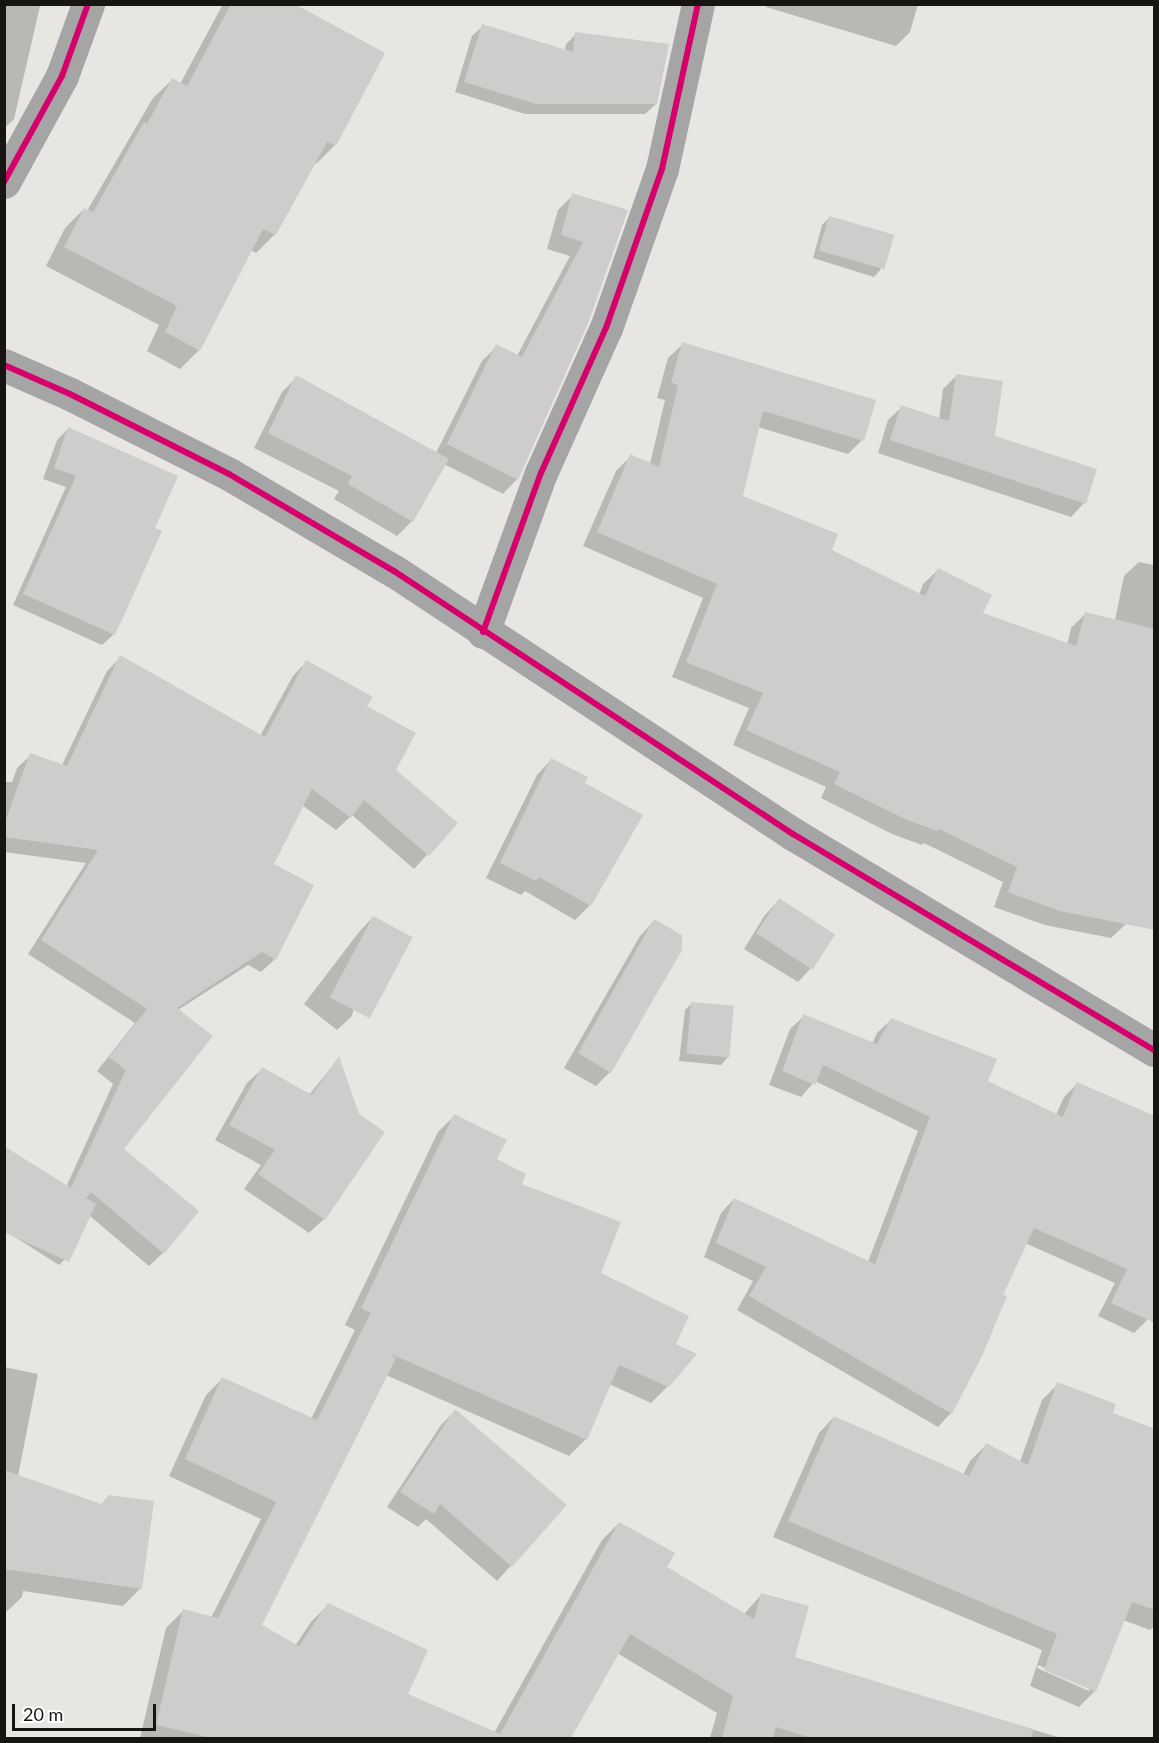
<!DOCTYPE html>
<style>
body{margin:0}
#map{position:relative;width:1159px;height:1743px;overflow:hidden;background:#e8e6e3;font-family:Lato,sans-serif}
div>[style]{position:absolute}
[style*='--x']{left:calc(var(--x)*1px);top:calc(var(--y)*1px);width:calc(var(--w)*1px);rotate:calc(var(--a)*1deg)}
.shadow>*{inset:0;background:#0003}
.building>*{inset:0;background:#cfcdcb;transform-origin:0 0}
.minor>*{height:33px;margin:-16.5px;padding:0 16.5px;transform-origin:16.5px;border-radius:16.5px;background:#a6a5a5}
.cycleway>*{height:6px;margin:-3px;padding:0 3px;transform-origin:3px;border-radius:3px;background:#d6006c}
span{translate:-50% -50%;white-space:nowrap;text-align:center;line-height:1.15;-webkit-text-stroke:4.5px #fff;paint-order:stroke}
.frame{position:absolute;inset:0;border:6px solid #161512;pointer-events:none}
.scale{position:absolute;left:12px;top:1704px;width:144px;height:27px;box-sizing:border-box;border:3px solid #161512;border-top:0;padding-left:8px;font-size:18px;line-height:21px;white-space:nowrap;color:#161512;-webkit-text-stroke:4px #fff;paint-order:stroke}
</style>
<div id="map">
<div class="shadow">
<i style="clip-path:polygon(4px 4px,40px 6px,14px 119px,4px 129px)"></i>
<i style="clip-path:polygon(223px 4px,292px 4px,383px 54px,334px 146px,316px 164px,313px 163px,275px 234px,256px 253px,250px 250px,199px 350px,180px 369px,147px 351px,159px 325px,46px 266px,65px 228px,84px 209px,87px 211px,153px 98px,172px 80px,180px 84px)"></i>
<i style="clip-path:polygon(766px 4px,918px 4px,910px 32px,896px 46px,766px 7px)"></i>
<i style="clip-path:polygon(483px 26px,565px 51px,566px 44px,576px 34px,656px 104px,645px 114px,525px 114px,455px 92px,472px 36px)"></i>
<i style="clip-path:polygon(573px 195px,626px 211px,517px 479px,503px 494px,444px 464px,412px 521px,397px 536px,334px 499px,339px 491px,254px 448px,282px 392px,297px 377px,436px 453px,482px 361px,497px 346px,517px 356px,570px 256px,547px 249px,558px 210px)"></i>
<i style="clip-path:polygon(830px 217px,881px 269px,874px 277px,813px 258px,822px 225px)"></i>
<i style="clip-path:polygon(683px 344px,862px 440px,848px 454px,758px 427px,741px 496px,830px 550px,919px 595px,923px 584px,938px 570px,981px 614px,1067px 645px,1071px 628px,1086px 613px,1115px 620px,1124px 576px,1139px 562px,1154px 565px,1154px 859px,1126px 924px,1111px 938px,1045px 925px,994px 907px,1003px 882px,924px 843px,922px 845px,892px 834px,821px 798px,826px 787px,733px 745px,749px 708px,672px 677px,703px 598px,583px 546px,616px 471px,631px 456px,650px 464px,665px 400px,657px 398px,668px 358px)"></i>
<i style="clip-path:polygon(957px 375px,994px 437px,1084px 503px,1071px 517px,878px 453px,888px 420px,902px 407px,939px 419px,943px 389px)"></i>
<i style="clip-path:polygon(68px 429px,153px 529px,114px 634px,102px 645px,13px 605px,66px 487px,43px 479px,57px 440px)"></i>
<i style="clip-path:polygon(121px 657px,260px 736px,293px 676px,306px 662px,365px 707px,394px 770px,456px 823px,414px 869px,352px 815px,336px 830px,302px 805px,272px 864px,275px 959px,261px 972px,248px 965px,178px 1010px,122px 1149px,163px 1253px,149px 1266px,90px 1216px,73px 1251px,59px 1265px,4px 1230px,66px 1187px,113px 1084px,97px 1071px,135px 1023px,28px 954px,86px 863px,4px 852px,4px 782px,12px 782px,17px 768px,31px 755px,62px 765px,107px 671px)"></i>
<i style="clip-path:polygon(551px 760px,583px 783px,590px 905px,575px 920px,525px 891px,521px 895px,486px 878px,537px 775px)"></i>
<i style="clip-path:polygon(779px 900px,812px 967px,798px 982px,744px 949px,765px 915px)"></i>
<i style="clip-path:polygon(373px 917px,352px 1016px,337px 1030px,304px 1004px,359px 932px)"></i>
<i style="clip-path:polygon(654px 921px,610px 1072px,596px 1086px,564px 1068px,640px 936px)"></i>
<i style="clip-path:polygon(692px 1003px,728px 1057px,721px 1065px,679px 1061px,685px 1010px)"></i>
<i style="clip-path:polygon(804px 1016px,872px 1044px,877px 1033px,891px 1020px,987px 1082px,1056px 1115px,1064px 1097px,1077px 1084px,1153px 1307px,1147px 1320px,1134px 1333px,1098px 1316px,1115px 1283px,1025px 1243px,951px 1413px,938px 1427px,737px 1310px,753px 1281px,704px 1257px,721px 1213px,734px 1199px,868px 1262px,918px 1131px,815px 1081px,801px 1097px,769px 1085px,790px 1029px)"></i>
<i style="clip-path:polygon(338px 1059px,324px 1219px,309px 1233px,244px 1189px,261px 1165px,215px 1140px,247px 1083px,262px 1069px,309px 1095px)"></i>
<i style="clip-path:polygon(454px 1116px,599px 1273px,674px 1345px,668px 1386px,651px 1403px,609px 1384px,586px 1439px,569px 1456px,386px 1375px,260px 1626px,295px 1646px,311px 1622px,328px 1605px,406px 1695px,494px 1733px,602px 1540px,619px 1523px,665px 1567px,743px 1615px,761px 1595px,793px 1658px,1061px 1738px,710px 1738px,717px 1713px,617px 1653px,569px 1738px,140px 1738px,166px 1628px,183px 1611px,211px 1618px,261px 1519px,169px 1476px,206px 1395px,223px 1378px,311px 1419px,355px 1330px,345px 1325px,438px 1132px)"></i>
<i style="clip-path:polygon(4px 1367px,38px 1374px,18px 1476px,141px 1588px,123px 1606px,23px 1591px,22px 1597px,4px 1614px)"></i>
<i style="clip-path:polygon(evenodd,1058px 1384px,1111px 1414px,1154px 1430px,1154px 1626px,1150px 1630px,1123px 1620px,1095px 1691px,1079px 1707px,1030px 1686px,1042px 1650px,773px 1537px,819px 1433px,834px 1417px,963px 1475px,970px 1461px,986px 1445px,1020px 1462px,1042px 1400px,1058px 1384px,1038px 1665px,1089px 1687px,1089px 1691px,1037px 1668px,1038px 1665px)"></i>
<i style="clip-path:polygon(455px 1411px,565px 1505px,497px 1581px,426px 1519px,418px 1527px,387px 1507px,441px 1425px)"></i>
</div>
<div class="building">
<i style="clip-path:polygon(231px 4px,295px 4px,385px 53px,336px 146px,327px 142px,276px 235px,263px 229px,200px 351px,165px 332px,177px 306px,64px 247px,84px 208px,93px 212px,144px 122px,147px 124px,172px 78px,187px 86px)"></i>
<i style="clip-path:polygon(482px 24px,573px 52px,575px 32px,669px 44px,657px 104px,536px 104px,464px 82px)"></i>
<i style="clip-path:polygon(572px 193px,628px 210px,589px 321px,518px 480px,447px 444px,496px 344px,522px 357px,583px 242px,561px 235px)"></i>
<i style="left:829px;top:216px;width:68px;height:36px;rotate:16deg"></i>
<i style="clip-path:polygon(682px 342px,876px 400px,864px 441px,763px 411px,743px 496px,838px 534px,832px 550px,925px 596px,938px 568px,992px 595px,983px 613px,1076px 646px,1085px 612px,1155px 629px,1155px 930px,1060px 911px,1008px 892px,1017px 867px,939px 829px,938px 831px,907px 820px,834px 784px,840px 772px,746px 730px,763px 693px,686px 662px,717px 584px,597px 532px,630px 454px,659px 467px,678px 385px,671px 383px)"></i>
<i style="clip-path:polygon(956px 374px,1003px 381px,995px 436px,1097px 469px,1086px 504px,890px 440px,901px 405px,949px 421px)"></i>
<i style="clip-path:polygon(296px 375px,449px 459px,413px 522px,348px 484px,352px 476px,268px 433px)"></i>
<i style="clip-path:polygon(68px 427px,178px 476px,155px 528px,162px 531px,115px 635px,23px 594px,76px 476px,54px 468px)"></i>
<i style="clip-path:polygon(120px 655px,265px 737px,306px 660px,373px 697px,367px 706px,416px 733px,396px 770px,458px 823px,429px 856px,364px 800px,351px 818px,312px 789px,274px 864px,314px 885px,276px 960px,262px 952px,177px 1008px,213px 1036px,124px 1149px,199px 1211px,164px 1254px,91px 1192px,86px 1198px,96px 1204px,69px 1262px,4px 1232px,4px 1146px,71px 1188px,126px 1070px,109px 1057px,147px 1009px,41px 940px,98px 850px,4px 837px,4px 825px,30px 753px,67px 766px)"></i>
<i style="clip-path:polygon(551px 758px,588px 777px,585px 783px,643px 815px,591px 906px,539px 877px,536px 881px,500px 863px)"></i>
<i style="left:779px;top:898px;width:67px;height:42px;rotate:33deg"></i>
<i style="left:373px;top:916px;width:45px;height:92px;rotate:28deg"></i>
<i style="clip-path:polygon(654px 919px,682px 935px,682px 950px,611px 1073px,578px 1053px)"></i>
<i style="left:691px;top:1002px;width:43px;height:52px;rotate:5deg"></i>
<i style="clip-path:polygon(803px 1014px,877px 1044px,891px 1018px,997px 1059px,988px 1081px,1063px 1117px,1077px 1082px,1155px 1116px,1155px 1323px,1111px 1303px,1127px 1269px,1034px 1228px,1003px 1295px,1007px 1296px,983px 1354px,952px 1414px,749px 1296px,766px 1267px,716px 1243px,734px 1198px,875px 1264px,930px 1117px,823px 1065px,815px 1085px,782px 1071px)"></i>
<i style="clip-path:polygon(339px 1056px,359px 1114px,385px 1132px,325px 1220px,258px 1174px,275px 1150px,229px 1125px,262px 1067px,312px 1095px)"></i>
<i style="clip-path:polygon(454px 1114px,507px 1140px,497px 1159px,526px 1174px,522px 1184px,621px 1222px,601px 1273px,689px 1316px,676px 1344px,697px 1354px,669px 1387px,619px 1365px,587px 1440px,391px 1354px,396px 1358px,262px 1625px,299px 1646px,328px 1603px,428px 1650px,408px 1694px,500px 1734px,619px 1522px,675px 1553px,667px 1567px,754px 1619px,761px 1593px,809px 1606px,795px 1657px,1033px 1729px,1032px 1738px,812px 1738px,776px 1727px,773px 1738px,722px 1738px,733px 1696px,630px 1634px,571px 1738px,212px 1738px,156px 1725px,183px 1609px,218px 1618px,276px 1502px,185px 1459px,222px 1377px,317px 1420px,371px 1313px,361px 1308px)"></i>
<i style="clip-path:polygon(1057px 1382px,1116px 1404px,1113px 1413px,1155px 1429px,1155px 1610px,1132px 1602px,1096px 1692px,1044px 1670px,1057px 1634px,788px 1521px,834px 1416px,969px 1476px,986px 1443px,1028px 1465px)"></i>
<i style="clip-path:polygon(455px 1409px,567px 1505px,512px 1567px,440px 1504px,434px 1514px,400px 1492px)"></i>
<i style="clip-path:polygon(4px 1470px,101px 1504px,109px 1495px,154px 1501px,142px 1589px,4px 1569px)"></i>
</div>
<div class="minor">
<i style="--x:4;--y:182;--w:121;--a:-61.3"></i>
<i style="--x:62;--y:76;--w:77;--a:-70.1"></i>
<i style="--x:4;--y:365;--w:72;--a:23.7"></i>
<i style="--x:70;--y:394;--w:178;--a:26.7"></i>
<i style="--x:229;--y:474;--w:191;--a:30.5"></i>
<i style="--x:394;--y:571;--w:478;--a:33.4"></i>
<i style="--x:793;--y:834;--w:421;--a:30.9"></i>
<i style="--x:483;--y:632;--w:169;--a:-70"></i>
<i style="--x:541;--y:473;--w:159;--a:-65.9"></i>
<i style="--x:606;--y:328;--w:169;--a:-70.6"></i>
<i style="--x:662;--y:169;--w:169;--a:-77.7"></i>
</div>
<div class="cycleway">
<i style="--x:4;--y:182;--w:121;--a:-61.3"></i>
<i style="--x:62;--y:76;--w:77;--a:-70.1"></i>
<i style="--x:4;--y:365;--w:72;--a:23.7"></i>
<i style="--x:70;--y:394;--w:178;--a:26.7"></i>
<i style="--x:229;--y:474;--w:191;--a:30.5"></i>
<i style="--x:394;--y:571;--w:478;--a:33.4"></i>
<i style="--x:793;--y:834;--w:421;--a:30.9"></i>
<i style="--x:483;--y:632;--w:169;--a:-70"></i>
<i style="--x:541;--y:473;--w:159;--a:-65.9"></i>
<i style="--x:606;--y:328;--w:169;--a:-70.6"></i>
<i style="--x:662;--y:169;--w:169;--a:-77.7"></i>
</div>
<div class="frame"></div>
<div class="scale">20 m</div>
</div>
